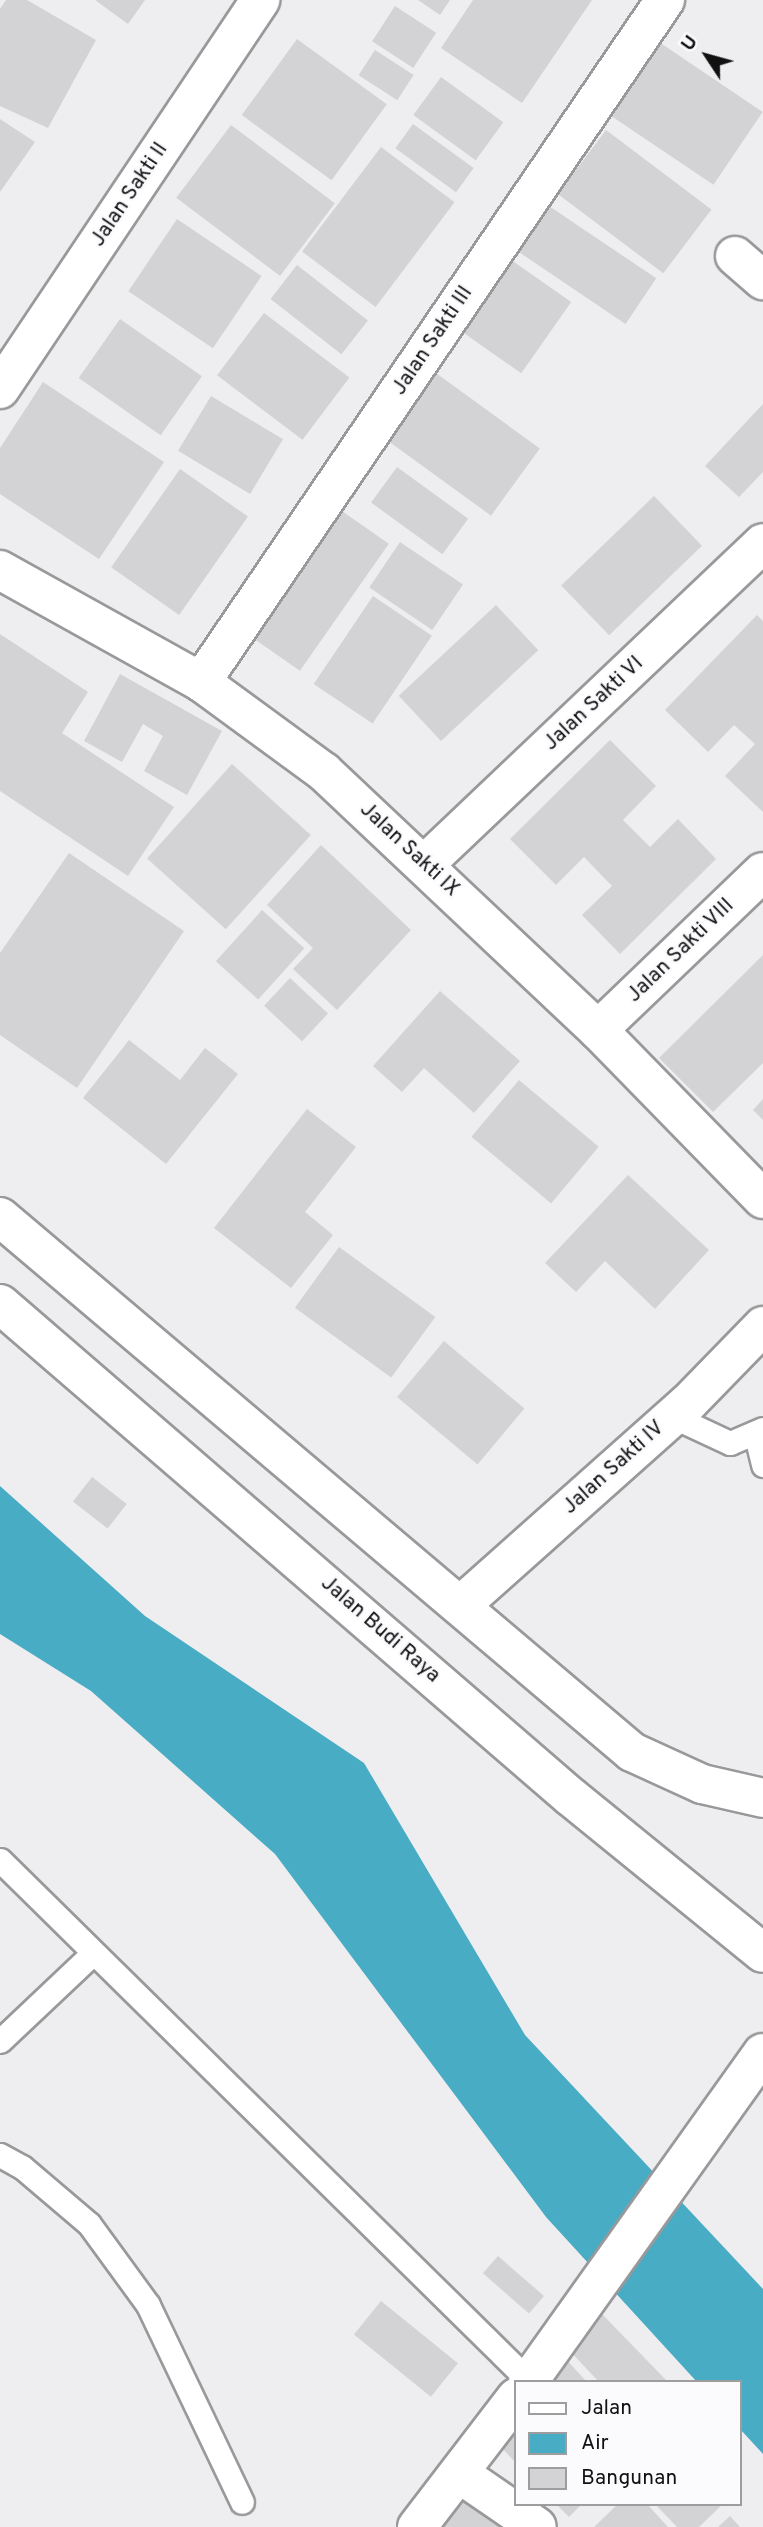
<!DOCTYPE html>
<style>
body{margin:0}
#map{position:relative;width:763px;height:2527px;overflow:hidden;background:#eeeef0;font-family:Overpass,sans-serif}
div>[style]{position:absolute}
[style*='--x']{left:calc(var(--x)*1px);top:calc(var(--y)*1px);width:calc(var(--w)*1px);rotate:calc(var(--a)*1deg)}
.water>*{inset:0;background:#48acc4}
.building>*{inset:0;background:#d3d3d6;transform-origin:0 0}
.roads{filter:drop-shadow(2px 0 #99999b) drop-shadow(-2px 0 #99999b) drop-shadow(0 2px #99999b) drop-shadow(0 -2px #99999b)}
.service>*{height:23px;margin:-11.5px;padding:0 11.5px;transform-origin:11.5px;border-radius:11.5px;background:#fff}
.minor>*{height:38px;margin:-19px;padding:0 19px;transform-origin:19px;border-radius:19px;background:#fff}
.primary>*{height:38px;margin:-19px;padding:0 19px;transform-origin:19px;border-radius:19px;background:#fff}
span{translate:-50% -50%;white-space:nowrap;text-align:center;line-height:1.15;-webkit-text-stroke:5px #fbfbfe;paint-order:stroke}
.street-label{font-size:21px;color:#111112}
.legend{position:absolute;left:514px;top:2380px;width:228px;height:126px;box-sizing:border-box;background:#fbfbfe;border:2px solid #9d9da0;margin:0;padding:9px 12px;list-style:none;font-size:21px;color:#111112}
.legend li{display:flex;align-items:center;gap:14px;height:35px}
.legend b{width:35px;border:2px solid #9d9da0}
.north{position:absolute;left:672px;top:21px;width:70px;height:70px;-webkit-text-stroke:5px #fbfbfe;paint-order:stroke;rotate:306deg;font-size:19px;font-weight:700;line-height:28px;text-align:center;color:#111112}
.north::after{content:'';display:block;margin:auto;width:24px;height:32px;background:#111112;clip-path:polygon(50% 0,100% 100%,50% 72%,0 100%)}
</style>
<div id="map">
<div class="water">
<i style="clip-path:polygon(0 1486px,145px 1616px,364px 1763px,525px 2035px,763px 2289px,763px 2454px,740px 2429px,740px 2382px,697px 2382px,546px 2217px,275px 1854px,91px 1691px,0 1634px)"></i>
</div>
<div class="building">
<i style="clip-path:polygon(6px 0,27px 0,96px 40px,48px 128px,0 106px,0 9px)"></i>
<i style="clip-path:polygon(95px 0,145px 0,128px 24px)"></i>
<i style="clip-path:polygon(418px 0,450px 0,440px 15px)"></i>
<i style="clip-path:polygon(473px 0,592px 0,522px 103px,441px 48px)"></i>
<i style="left:395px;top:6px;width:49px;height:42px;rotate:33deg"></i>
<i style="left:297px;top:39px;width:111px;height:94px;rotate:36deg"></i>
<i style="left:659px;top:42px;width:125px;height:88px;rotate:34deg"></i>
<i style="left:375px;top:50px;width:46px;height:30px;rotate:33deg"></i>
<i style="left:441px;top:77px;width:77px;height:47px;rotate:36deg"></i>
<i style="clip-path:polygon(0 119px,35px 142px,0 192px)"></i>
<i style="left:413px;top:124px;width:75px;height:30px;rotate:36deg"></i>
<i style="left:231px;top:125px;width:130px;height:91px;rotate:37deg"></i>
<i style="left:606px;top:130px;width:132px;height:80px;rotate:37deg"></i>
<i style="left:381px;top:147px;width:92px;height:131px;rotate:37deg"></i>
<i style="left:546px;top:204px;width:133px;height:55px;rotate:34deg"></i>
<i style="left:177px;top:219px;width:102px;height:87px;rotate:34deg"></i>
<i style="left:504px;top:255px;width:82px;height:87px;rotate:35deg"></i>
<i style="left:297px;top:265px;width:90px;height:43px;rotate:38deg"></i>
<i style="left:264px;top:313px;width:107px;height:78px;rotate:37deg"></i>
<i style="left:120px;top:319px;width:100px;height:72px;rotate:35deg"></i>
<i style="left:429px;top:368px;width:137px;height:83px;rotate:36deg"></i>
<i style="clip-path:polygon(43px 382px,164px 462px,99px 559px,0 494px,0 448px)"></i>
<i style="left:211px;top:396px;width:84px;height:64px;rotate:31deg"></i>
<i style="clip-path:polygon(763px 404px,763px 472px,739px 497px,705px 466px)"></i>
<i style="left:397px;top:467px;width:88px;height:44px;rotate:36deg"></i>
<i style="left:180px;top:469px;width:83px;height:120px;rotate:35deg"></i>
<i style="left:654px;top:496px;width:69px;height:129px;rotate:46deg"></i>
<i style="left:329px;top:502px;width:73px;height:155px;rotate:35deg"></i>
<i style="left:400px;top:542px;width:76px;height:55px;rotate:34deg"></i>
<i style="left:373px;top:596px;width:71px;height:106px;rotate:34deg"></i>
<i style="left:496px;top:605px;width:62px;height:133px;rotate:47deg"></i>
<i style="clip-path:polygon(757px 615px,763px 621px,763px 812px,725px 776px,755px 744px,734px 725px,708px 752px,665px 710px)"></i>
<i style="clip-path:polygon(0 634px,88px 692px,62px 733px,174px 807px,128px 876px,0 791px)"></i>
<i style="clip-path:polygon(120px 674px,222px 731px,187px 795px,144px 771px,163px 736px,143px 724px,122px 762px,84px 741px)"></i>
<i style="clip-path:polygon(610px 740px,656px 786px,623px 820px,650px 847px,678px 819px,716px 859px,620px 954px,582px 915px,612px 886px,584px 857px,556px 885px,510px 839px)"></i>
<i style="left:232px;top:764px;width:106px;height:127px;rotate:42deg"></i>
<i style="clip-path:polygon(321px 845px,411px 930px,337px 1010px,293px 969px,313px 948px,267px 905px)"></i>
<i style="clip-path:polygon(69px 853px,184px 931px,77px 1088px,0 1035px,0 953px)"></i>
<i style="left:262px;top:910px;width:57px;height:69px;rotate:42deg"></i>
<i style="clip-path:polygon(763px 955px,763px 1063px,713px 1112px,659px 1058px)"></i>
<i style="left:290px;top:978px;width:52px;height:38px;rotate:43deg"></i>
<i style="clip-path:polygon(440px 991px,520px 1061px,474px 1113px,424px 1068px,402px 1092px,373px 1066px)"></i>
<i style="clip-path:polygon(129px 1040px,180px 1080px,205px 1048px,238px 1074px,166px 1164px,83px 1098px)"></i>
<i style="left:519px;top:1080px;width:104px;height:74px;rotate:40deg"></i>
<i style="clip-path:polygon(763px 1099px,763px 1120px,753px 1110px)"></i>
<i style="clip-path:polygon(307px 1109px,356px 1147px,305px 1212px,333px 1235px,291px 1288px,214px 1228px)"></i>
<i style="clip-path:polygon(628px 1175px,709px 1250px,655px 1309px,605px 1261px,576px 1292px,545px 1263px)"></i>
<i style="left:339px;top:1247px;width:119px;height:75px;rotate:36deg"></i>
<i style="left:444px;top:1341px;width:105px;height:73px;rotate:40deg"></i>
<i style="left:92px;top:1477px;width:44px;height:31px;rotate:38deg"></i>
<i style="left:498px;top:2256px;width:61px;height:23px;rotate:41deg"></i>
<i style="left:381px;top:2301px;width:99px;height:43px;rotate:39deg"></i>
<i style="clip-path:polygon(602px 2314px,668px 2382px,599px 2382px,567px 2348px)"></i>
<i style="clip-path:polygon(562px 2355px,587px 2382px,535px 2382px)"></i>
<i style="clip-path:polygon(516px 2429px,516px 2463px,499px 2445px)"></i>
<i style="clip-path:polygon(473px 2488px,501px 2527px,441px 2527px)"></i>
<i style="clip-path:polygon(556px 2504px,582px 2504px,569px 2517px)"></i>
<i style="clip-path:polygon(618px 2504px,647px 2504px,668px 2527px,594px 2527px)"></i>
<i style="clip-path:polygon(655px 2504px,723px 2504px,699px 2527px,677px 2527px)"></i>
<i style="clip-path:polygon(730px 2516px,740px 2527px,718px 2527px)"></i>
</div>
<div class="roads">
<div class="service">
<i style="--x:672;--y:1416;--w:64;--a:25"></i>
<i style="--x:730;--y:1443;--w:36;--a:-23"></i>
<i style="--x:756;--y:1436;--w:30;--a:76"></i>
<i style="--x:0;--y:1860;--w:742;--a:44.56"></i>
<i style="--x:0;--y:2041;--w:128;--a:-43.4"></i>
<i style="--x:0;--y:2155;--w:25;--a:29"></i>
<i style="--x:22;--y:2167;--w:88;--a:40.4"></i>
<i style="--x:89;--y:2224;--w:100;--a:53.9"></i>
<i style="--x:148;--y:2305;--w:218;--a:64.5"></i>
</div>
<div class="minor">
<i style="--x:735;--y:256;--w:37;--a:41"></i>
<i style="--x:0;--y:389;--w:468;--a:-56.2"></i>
<i style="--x:0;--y:570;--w:230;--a:29.1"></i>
<i style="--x:201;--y:682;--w:152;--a:36.2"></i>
<i style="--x:324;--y:772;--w:376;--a:43.3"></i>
<i style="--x:598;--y:1030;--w:236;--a:45.7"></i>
<i style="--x:201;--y:682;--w:825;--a:-55.77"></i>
<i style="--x:425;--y:864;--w:466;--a:-43.5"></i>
<i style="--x:598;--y:1030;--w:228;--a:-43.8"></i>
<i style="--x:461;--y:1605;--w:305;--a:-41.7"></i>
<i style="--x:689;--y:1402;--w:106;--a:-45.8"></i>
<i style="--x:528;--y:2382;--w:404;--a:-54.5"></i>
<i style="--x:460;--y:2474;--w:93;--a:34.5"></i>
<i style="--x:417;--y:2527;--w:163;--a:-52.5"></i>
</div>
<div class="primary">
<i style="--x:0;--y:1217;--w:828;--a:40.25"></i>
<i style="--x:632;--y:1752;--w:77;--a:24.6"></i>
<i style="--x:702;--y:1784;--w:63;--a:12.9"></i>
<i style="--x:0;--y:1304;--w:754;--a:40.81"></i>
<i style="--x:571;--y:1797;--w:247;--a:39.1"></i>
</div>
</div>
<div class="street-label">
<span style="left:130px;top:195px;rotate:-56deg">Jalan Sakti II</span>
<span style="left:433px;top:341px;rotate:-56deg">Jalan Sakti III</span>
<span style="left:594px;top:704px;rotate:-43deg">Jalan Sakti VI</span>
<span style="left:409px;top:850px;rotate:43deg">Jalan Sakti IX</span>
<span style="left:681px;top:951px;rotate:-44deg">Jalan Sakti VIII</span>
<span style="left:614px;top:1468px;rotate:-42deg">Jalan Sakti IV</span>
<span style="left:380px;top:1630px;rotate:41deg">Jalan Budi Raya</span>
</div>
<ul class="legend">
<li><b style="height:9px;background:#fff"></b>Jalan</li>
<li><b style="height:19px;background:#48acc4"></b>Air</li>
<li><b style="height:19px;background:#d3d3d6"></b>Bangunan</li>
</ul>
<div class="north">U</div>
</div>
